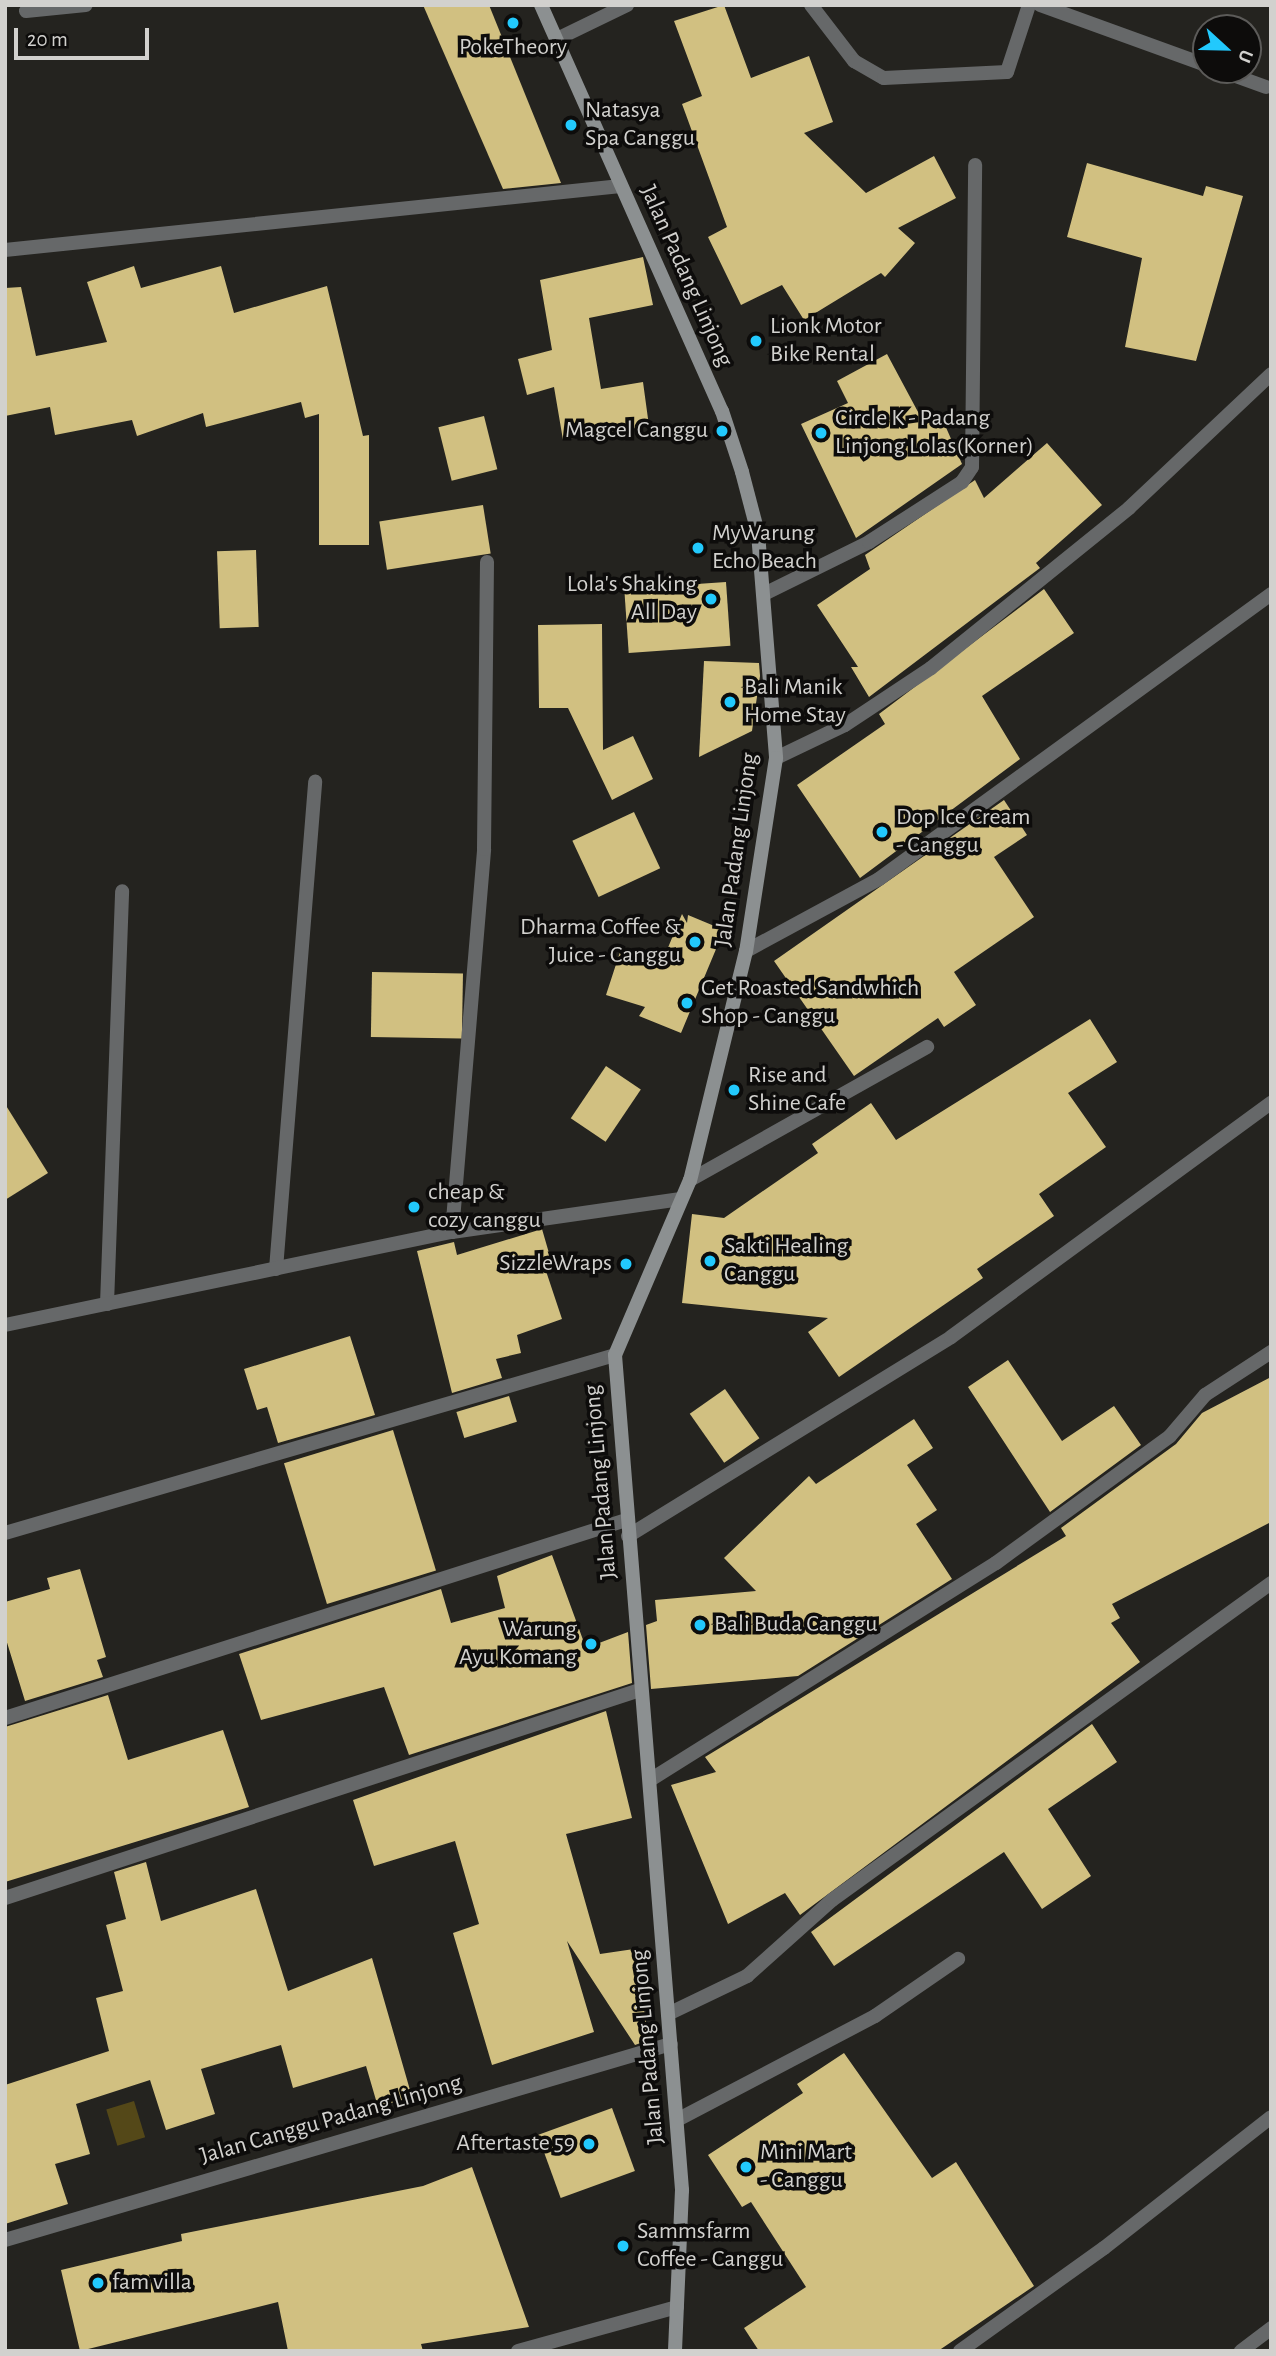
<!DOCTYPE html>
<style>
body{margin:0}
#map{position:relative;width:1276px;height:2356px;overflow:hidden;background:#24231f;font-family:"Alegreya Sans",sans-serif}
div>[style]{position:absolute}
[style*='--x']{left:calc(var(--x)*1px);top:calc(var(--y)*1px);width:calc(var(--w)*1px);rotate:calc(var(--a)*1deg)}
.water>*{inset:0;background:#544818;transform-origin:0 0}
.building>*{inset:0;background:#d1c081;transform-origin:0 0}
.street>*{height:14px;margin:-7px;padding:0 7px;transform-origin:7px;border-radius:7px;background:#666869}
.secondary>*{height:14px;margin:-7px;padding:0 7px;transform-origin:7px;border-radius:7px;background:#8c9091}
.dots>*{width:19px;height:19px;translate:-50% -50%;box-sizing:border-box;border:4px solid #0d0c0b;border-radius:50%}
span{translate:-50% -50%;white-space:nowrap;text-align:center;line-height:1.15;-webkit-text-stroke:7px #0d0c0b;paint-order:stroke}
.poi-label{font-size:24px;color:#d2d1ce}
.left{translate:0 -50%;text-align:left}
.right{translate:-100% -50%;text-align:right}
.street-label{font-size:24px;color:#d2d1ce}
.frame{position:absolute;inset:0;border:7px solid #d2d1ce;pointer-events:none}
.north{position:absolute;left:1192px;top:14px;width:70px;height:70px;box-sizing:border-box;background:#0d0c0b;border:2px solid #5c5b59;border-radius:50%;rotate:112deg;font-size:19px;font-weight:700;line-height:28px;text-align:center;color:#d2d1ce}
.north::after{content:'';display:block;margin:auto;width:24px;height:32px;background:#22c9fd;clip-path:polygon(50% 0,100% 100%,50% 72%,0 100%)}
.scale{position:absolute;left:14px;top:28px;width:135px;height:32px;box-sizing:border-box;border:4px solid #d2d1ce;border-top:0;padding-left:9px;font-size:21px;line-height:24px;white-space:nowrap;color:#d2d1ce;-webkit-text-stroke:5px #0d0c0b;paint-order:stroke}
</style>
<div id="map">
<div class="water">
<i style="left:134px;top:2101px;width:38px;height:29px;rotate:73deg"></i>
</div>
<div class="building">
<i style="clip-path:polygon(423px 5px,489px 5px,561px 183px,503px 189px)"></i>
<i style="clip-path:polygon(724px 5px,751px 78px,809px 56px,833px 122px,804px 133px,866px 193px,934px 156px,956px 198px,898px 228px,915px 243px,885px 277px,881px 273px,804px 320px,782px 285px,741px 305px,708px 237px,727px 227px,682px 104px,702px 96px,674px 21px)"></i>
<i style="clip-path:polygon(1087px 163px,1203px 196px,1206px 186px,1243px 196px,1196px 361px,1125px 347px,1142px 258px,1067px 237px)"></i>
<i style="clip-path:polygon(643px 257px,653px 305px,589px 318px,601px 389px,643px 382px,649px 426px,563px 440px,554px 387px,527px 395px,518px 359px,552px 350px,540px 280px)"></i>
<i style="clip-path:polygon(134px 266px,141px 288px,221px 266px,234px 313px,327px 286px,363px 436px,369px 435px,369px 545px,319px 545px,319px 414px,305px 418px,301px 402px,206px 427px,203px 413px,137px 436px,132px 420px,55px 435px,50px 407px,5px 416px,5px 288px,21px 287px,36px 356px,107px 342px,87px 282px)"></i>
<i style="clip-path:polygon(887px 354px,925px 425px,941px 416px,962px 464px,856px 538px,801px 424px,848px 403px,837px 381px)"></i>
<i style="left:484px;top:416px;width:55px;height:47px;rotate:76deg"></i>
<i style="clip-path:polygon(1047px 443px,1102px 505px,1036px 563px,1040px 568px,869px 697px,851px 667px,858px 667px,817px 605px,870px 569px,865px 555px,975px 480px,984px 498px)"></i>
<i style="left:483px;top:505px;width:49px;height:105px;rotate:81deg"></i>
<i style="left:256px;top:550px;width:77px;height:39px;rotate:88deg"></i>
<i style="left:726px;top:582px;width:64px;height:102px;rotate:86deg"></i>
<i style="clip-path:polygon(1044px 589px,1074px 633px,982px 696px,1020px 759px,860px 878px,797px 785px,885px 724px,879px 714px)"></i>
<i style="clip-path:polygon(602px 624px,603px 750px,633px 736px,653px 779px,612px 800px,568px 708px,539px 708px,538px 625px)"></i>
<i style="clip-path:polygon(704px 661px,759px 663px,760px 676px,752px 731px,699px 757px)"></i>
<i style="clip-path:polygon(1004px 800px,1027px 835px,994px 857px,1034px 917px,954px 972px,976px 1005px,944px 1027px,938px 1018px,854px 1076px,774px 961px)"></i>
<i style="left:634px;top:812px;width:62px;height:68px;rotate:65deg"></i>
<i style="clip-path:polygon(682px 914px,687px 923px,688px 915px,724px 930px,681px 1033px,639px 1016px,645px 1007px,606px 995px,621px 949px,662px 962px)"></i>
<i style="left:372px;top:972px;width:91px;height:65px;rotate:1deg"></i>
<i style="clip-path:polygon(1090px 1019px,1117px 1062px,1068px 1093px,1106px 1147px,1039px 1194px,1054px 1216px,977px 1269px,983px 1278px,839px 1377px,808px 1332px,828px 1318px,682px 1303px,692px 1214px,724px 1218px,818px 1153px,812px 1144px,871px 1103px,896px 1140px)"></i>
<i style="left:606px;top:1066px;width:42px;height:63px;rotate:34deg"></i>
<i style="clip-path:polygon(5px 1104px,48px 1173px,5px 1200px)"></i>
<i style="clip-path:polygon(542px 1229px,551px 1260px,543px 1262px,562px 1319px,517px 1335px,521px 1353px,496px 1359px,502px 1378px,452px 1393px,417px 1251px,454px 1242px,457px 1255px)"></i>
<i style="clip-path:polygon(350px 1336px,375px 1415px,278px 1443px,267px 1407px,257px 1410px,244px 1369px)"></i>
<i style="clip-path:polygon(1008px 1360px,1062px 1441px,1114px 1406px,1141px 1445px,1050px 1512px,968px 1387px)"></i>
<i style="clip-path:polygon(1271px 1377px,1271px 1522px,1112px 1604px,1120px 1618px,1111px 1623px,1140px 1662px,800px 1915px,785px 1893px,728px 1924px,671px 1785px,716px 1772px,705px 1757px,1066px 1536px,1061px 1528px,1176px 1444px,1202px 1413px)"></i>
<i style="left:725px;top:1389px;width:60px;height:43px;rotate:55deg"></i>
<i style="left:509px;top:1396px;width:27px;height:55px;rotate:73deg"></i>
<i style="clip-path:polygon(914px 1419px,933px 1448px,907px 1465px,937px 1510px,916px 1524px,952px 1579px,798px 1676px,651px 1689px,646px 1625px,657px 1621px,655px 1600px,756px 1591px,724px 1558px,809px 1476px,816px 1484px)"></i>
<i style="left:393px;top:1430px;width:147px;height:114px;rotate:73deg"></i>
<i style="clip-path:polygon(552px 1555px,586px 1648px,628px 1632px,632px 1683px,409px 1755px,384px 1687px,261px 1720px,239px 1654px,441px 1589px,451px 1623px,505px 1608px,497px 1576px)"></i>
<i style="clip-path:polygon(80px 1569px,106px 1657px,97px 1660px,103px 1677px,25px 1701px,5px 1636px,5px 1602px,50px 1589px,47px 1578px)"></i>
<i style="clip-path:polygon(108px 1695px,128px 1760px,223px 1730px,249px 1807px,5px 1882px,5px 1727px)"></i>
<i style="clip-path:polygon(606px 1711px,632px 1818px,566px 1834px,600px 1954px,634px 1949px,649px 2040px,635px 2045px,567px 1941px,594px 2032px,492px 2065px,453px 1933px,479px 1924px,455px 1841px,374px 1866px,353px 1800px)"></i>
<i style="clip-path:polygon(1092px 1724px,1117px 1762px,1048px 1809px,1091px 1876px,1042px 1909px,1004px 1852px,834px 1966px,811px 1932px)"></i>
<i style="clip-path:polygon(146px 1862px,161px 1921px,256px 1889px,288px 1991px,372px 1958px,412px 2097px,378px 2107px,366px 2066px,293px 2088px,281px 2045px,201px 2069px,215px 2114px,166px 2130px,150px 2080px,76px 2104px,90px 2154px,55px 2164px,68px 2204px,5px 2224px,5px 2085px,109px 2051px,96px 1998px,123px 1991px,106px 1925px,126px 1919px,114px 1872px)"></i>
<i style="clip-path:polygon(844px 2053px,932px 2178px,956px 2162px,1034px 2286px,938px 2351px,759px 2351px,744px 2328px,806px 2287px,751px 2202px,742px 2207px,708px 2155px,803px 2093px,797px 2084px)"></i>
<i style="left:612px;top:2108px;width:67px;height:79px;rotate:70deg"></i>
<i style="clip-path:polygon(472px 2167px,529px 2327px,421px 2344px,423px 2351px,288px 2351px,278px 2302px,80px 2351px,61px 2270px,182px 2241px,181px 2234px,423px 2186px)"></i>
</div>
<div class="street">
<i style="--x:811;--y:5;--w:71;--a:52.5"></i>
<i style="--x:854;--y:61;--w:34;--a:30"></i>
<i style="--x:884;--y:78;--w:123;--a:-2.8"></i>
<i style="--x:1007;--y:72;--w:71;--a:-71.8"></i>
<i style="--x:1040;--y:5;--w:177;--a:19.9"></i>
<i style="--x:26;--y:11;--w:60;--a:-5.7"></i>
<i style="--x:557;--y:39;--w:78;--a:-25.9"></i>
<i style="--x:1219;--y:70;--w:50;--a:19.9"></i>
<i style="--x:5;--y:250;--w:619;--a:-5.93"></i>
<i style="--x:764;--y:594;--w:117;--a:-26.3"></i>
<i style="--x:869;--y:542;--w:111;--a:-32.8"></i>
<i style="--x:962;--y:482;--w:18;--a:-56"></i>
<i style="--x:972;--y:467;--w:302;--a:-89.4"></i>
<i style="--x:776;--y:758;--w:76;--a:-25.6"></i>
<i style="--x:845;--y:725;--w:103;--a:-33.5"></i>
<i style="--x:931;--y:668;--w:255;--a:-38.9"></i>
<i style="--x:1129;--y:508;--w:195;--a:-43.3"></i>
<i style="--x:746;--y:951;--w:151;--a:-28.4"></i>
<i style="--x:879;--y:879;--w:485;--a:-36"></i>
<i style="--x:690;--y:1180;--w:272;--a:-29.3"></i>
<i style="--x:452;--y:1232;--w:384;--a:-85.2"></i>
<i style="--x:484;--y:849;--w:287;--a:-89.4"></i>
<i style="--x:276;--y:1269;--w:489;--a:-85.4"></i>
<i style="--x:107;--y:1304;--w:413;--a:-87.9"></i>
<i style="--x:5;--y:1325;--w:457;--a:-11.8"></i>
<i style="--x:452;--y:1232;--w:231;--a:-8.2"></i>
<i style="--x:5;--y:1533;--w:635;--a:-16.27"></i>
<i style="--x:628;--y:1536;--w:379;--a:-31.6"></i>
<i style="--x:951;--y:1337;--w:396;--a:-36.2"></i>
<i style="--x:5;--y:1718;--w:649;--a:-17.68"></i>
<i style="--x:650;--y:1780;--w:408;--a:-32.1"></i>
<i style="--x:996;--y:1563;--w:215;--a:-36.1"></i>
<i style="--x:1170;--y:1436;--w:54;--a:-49.5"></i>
<i style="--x:1205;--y:1395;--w:79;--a:-33.1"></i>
<i style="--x:5;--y:1898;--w:668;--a:-18.14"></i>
<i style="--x:668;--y:2014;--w:88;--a:-25.7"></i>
<i style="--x:747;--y:1976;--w:114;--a:-41.8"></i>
<i style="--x:832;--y:1900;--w:541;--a:-35.83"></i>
<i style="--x:677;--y:2120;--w:224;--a:-27.7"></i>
<i style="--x:875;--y:2016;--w:101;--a:-34.5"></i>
<i style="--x:5;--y:2240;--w:694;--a:-16.4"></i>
<i style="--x:518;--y:2351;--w:165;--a:-15.5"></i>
<i style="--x:960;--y:2351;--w:177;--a:-35.6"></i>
<i style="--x:1104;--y:2248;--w:212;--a:-38.1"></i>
<i style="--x:1241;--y:2351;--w:38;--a:-37"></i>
</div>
<div class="secondary">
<i style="--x:541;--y:5;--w:445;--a:66"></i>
<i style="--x:722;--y:411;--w:64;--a:71.8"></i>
<i style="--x:742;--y:472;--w:63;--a:75.3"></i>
<i style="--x:758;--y:533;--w:226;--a:85.4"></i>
<i style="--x:776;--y:758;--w:195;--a:98.8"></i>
<i style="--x:746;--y:951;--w:236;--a:103.7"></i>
<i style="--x:690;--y:1180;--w:190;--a:113.2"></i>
<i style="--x:615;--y:1355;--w:838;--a:85.41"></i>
<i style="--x:682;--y:2190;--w:161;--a:92.5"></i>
</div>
<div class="dots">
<i style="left:513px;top:23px;background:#22c9fd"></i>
<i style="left:571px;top:125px;background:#22c9fd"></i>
<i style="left:756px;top:341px;background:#22c9fd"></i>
<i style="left:722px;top:431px;background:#22c9fd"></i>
<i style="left:821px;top:433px;background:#22c9fd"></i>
<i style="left:698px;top:548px;background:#22c9fd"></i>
<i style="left:711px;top:599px;background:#22c9fd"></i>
<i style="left:730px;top:702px;background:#22c9fd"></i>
<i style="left:882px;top:832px;background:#22c9fd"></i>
<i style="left:695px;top:942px;background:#22c9fd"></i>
<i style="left:687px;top:1003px;background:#22c9fd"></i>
<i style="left:734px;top:1090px;background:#22c9fd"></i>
<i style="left:414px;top:1207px;background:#22c9fd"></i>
<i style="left:710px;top:1261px;background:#22c9fd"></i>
<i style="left:626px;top:1264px;background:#22c9fd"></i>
<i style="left:700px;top:1625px;background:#22c9fd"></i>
<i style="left:591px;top:1644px;background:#22c9fd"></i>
<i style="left:589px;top:2144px;background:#22c9fd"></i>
<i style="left:746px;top:2167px;background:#22c9fd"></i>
<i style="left:623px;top:2246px;background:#22c9fd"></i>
<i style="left:98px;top:2283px;background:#22c9fd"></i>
</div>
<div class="poi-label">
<span style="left:513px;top:48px">PokeTheory</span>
<span class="left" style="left:585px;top:125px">Natasya<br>Spa Canggu</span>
<span class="left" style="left:770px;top:341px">Lionk Motor<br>Bike Rental</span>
<span class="left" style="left:835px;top:433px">Circle K - Padang<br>Linjong Lolas(Korner)</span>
<span class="right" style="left:708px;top:431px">Magcel Canggu</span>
<span class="left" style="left:712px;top:548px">MyWarung<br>Echo Beach</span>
<span class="right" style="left:697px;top:599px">Lola's Shaking<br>All Day</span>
<span class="left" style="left:744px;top:702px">Bali Manik<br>Home Stay</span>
<span class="left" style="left:896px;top:832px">Dop Ice Cream<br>- Canggu</span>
<span class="right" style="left:681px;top:942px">Dharma Coffee &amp;<br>Juice - Canggu</span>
<span class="left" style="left:701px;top:1003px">Get Roasted Sandwhich<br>Shop - Canggu</span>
<span class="left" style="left:748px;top:1090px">Rise and<br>Shine Cafe</span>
<span class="left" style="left:428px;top:1207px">cheap &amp;<br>cozy canggu</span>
<span class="left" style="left:724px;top:1261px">Sakti Healing<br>Canggu</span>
<span class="right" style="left:612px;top:1264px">SizzleWraps</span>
<span class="left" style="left:714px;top:1625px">Bali Buda Canggu</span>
<span class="right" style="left:577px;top:1644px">Warung<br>Ayu Komang</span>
<span class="right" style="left:575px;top:2144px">Aftertaste 59</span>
<span class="left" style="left:760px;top:2167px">Mini Mart<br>- Canggu</span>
<span class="left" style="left:637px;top:2246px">Sammsfarm<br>Coffee - Canggu</span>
<span class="left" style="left:112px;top:2283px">fam villa</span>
</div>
<div class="street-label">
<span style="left:686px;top:276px;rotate:66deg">Jalan Padang Linjong</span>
<span style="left:737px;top:850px;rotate:-82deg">Jalan Padang Linjong</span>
<span style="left:601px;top:1482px;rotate:-95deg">Jalan Padang Linjong</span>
<span style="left:648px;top:2047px;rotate:-95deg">Jalan Padang Linjong</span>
<span style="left:331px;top:2120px;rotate:-16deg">Jalan Canggu Padang Linjong</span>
</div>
<div class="frame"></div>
<div class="north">U</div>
<div class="scale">20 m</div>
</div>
